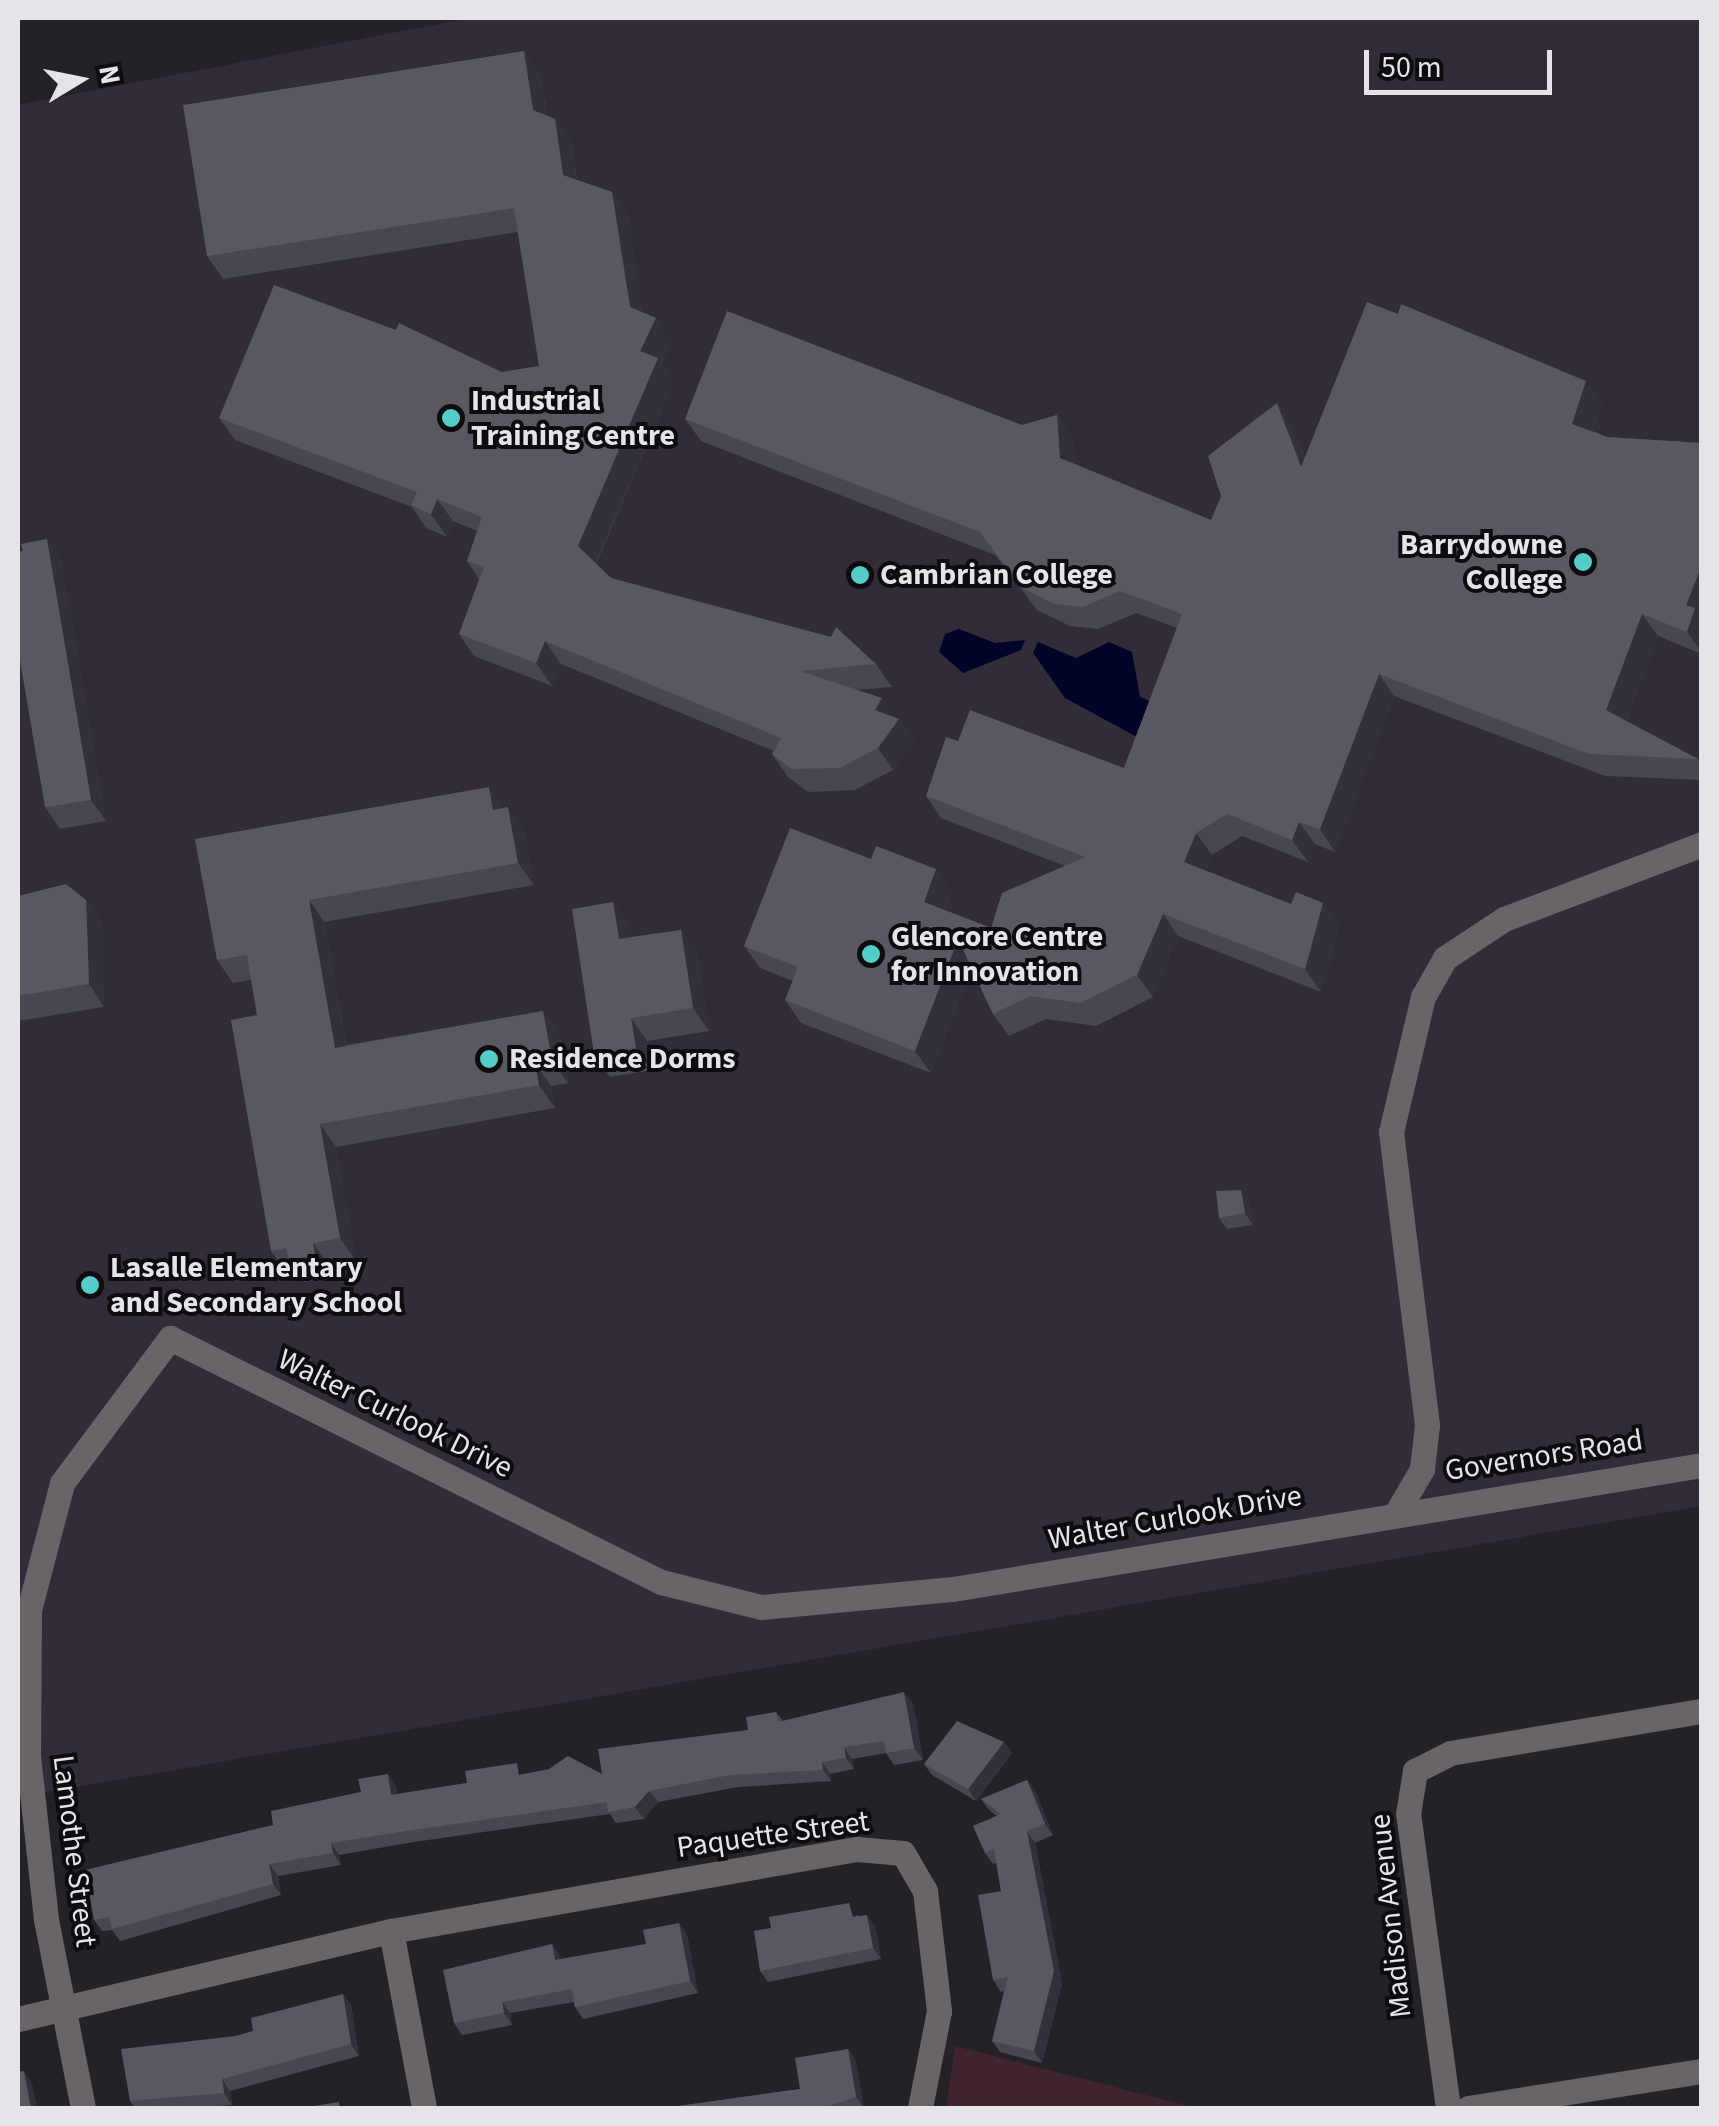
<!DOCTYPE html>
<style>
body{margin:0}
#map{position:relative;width:1719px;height:2126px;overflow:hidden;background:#252129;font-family:"Source Sans 3",sans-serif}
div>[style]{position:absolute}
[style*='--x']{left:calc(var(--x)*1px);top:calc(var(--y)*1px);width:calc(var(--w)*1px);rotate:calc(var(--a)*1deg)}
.built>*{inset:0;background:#322b38}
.green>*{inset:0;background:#402430}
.water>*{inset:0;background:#000527}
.minor>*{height:25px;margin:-12.5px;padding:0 12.5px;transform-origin:12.5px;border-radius:12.5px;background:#686467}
.wall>*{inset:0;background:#474750}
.shaded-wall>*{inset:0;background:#323139}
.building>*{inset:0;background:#585860}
.dots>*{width:28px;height:28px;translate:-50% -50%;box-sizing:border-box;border:5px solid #0d0c0f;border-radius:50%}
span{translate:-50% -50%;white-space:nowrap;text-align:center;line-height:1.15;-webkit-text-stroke:8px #0d0c0f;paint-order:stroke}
.poi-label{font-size:30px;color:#e6e4e9;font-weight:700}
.left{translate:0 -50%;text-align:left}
.right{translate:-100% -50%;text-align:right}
.street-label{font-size:30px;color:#e6e4e9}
.frame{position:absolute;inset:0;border:20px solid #e6e4e9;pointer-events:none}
.north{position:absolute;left:30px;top:30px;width:100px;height:100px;-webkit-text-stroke:8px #0d0c0f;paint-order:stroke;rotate:80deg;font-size:28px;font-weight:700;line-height:40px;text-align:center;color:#e6e4e9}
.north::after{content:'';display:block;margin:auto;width:35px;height:45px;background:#e6e4e9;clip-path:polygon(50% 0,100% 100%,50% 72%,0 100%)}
.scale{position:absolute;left:1364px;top:50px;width:188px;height:45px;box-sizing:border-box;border:5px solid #e6e4e9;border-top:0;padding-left:12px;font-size:30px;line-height:35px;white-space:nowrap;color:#e6e4e9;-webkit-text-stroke:8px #0d0c0f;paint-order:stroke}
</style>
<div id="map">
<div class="built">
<i style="clip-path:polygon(470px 18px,1701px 18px,1701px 1506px,18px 1797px,18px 105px)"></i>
</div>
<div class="green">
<i style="clip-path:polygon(955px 2046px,1197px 2108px,946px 2108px)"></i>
</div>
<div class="water">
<i style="clip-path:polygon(959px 629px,995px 643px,1025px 640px,1021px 650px,963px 673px,939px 652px,945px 634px)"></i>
<i style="clip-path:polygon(1038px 642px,1076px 658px,1109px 642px,1132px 652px,1140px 697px,1162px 706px,1148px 743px,1065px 698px,1033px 653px)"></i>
</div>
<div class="minor">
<i style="--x:1397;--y:1512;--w:50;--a:-59.8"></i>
<i style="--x:1422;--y:1469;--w:44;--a:-83.5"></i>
<i style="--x:1427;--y:1425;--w:295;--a:-97"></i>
<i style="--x:1391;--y:1132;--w:139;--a:-76.7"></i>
<i style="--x:1423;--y:997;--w:45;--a:-60.6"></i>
<i style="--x:1445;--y:958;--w:71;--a:-33.5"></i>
<i style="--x:1504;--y:919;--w:212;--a:-20.7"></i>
<i style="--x:391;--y:1931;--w:180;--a:79.4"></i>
<i style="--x:18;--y:2019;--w:383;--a:-13.3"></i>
<i style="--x:391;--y:1931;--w:473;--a:-10"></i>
<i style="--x:857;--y:1849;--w:46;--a:5"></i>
<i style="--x:903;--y:1853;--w:44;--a:59.9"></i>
<i style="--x:925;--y:1891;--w:121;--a:83.3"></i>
<i style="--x:939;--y:2011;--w:99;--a:101.1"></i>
<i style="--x:83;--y:2108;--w:193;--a:-101.1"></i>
<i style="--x:46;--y:1919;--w:165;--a:-96.3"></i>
<i style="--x:28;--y:1755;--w:145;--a:-89.6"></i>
<i style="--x:29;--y:1610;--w:131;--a:-75.4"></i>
<i style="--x:62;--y:1483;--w:181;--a:-53.3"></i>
<i style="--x:170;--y:1338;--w:548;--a:26.42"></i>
<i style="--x:661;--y:1582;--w:103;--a:14"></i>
<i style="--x:761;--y:1607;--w:193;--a:-5.4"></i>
<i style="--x:953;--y:1589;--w:759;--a:-9.4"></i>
<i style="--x:1448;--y:2108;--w:297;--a:-97.7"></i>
<i style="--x:1408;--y:1814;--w:44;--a:-80.8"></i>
<i style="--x:1415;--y:1771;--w:39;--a:-27"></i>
<i style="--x:1450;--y:1753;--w:255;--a:-9.5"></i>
<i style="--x:1468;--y:2108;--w:237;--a:-9"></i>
</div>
<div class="wall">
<i style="clip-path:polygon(524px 51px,540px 74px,547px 116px,555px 119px,571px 142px,577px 180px,612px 192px,628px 215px,643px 313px,671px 341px,661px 363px,674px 381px,596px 564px,611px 578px,876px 664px,892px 687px,857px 690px,895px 717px,915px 741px,893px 770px,855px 790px,808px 792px,788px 777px,772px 754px,774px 751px,561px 664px,552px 686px,474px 656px,459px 634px,479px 579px,467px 561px,477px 531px,453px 521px,447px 537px,426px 528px,412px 507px,235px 440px,219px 418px,539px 366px,518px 232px,223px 279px,207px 256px)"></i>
<i style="clip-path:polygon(1602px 403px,1593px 431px,1607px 437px,1702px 443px,1702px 654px,1658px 636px,1626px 721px,1698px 759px,1702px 764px,1702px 780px,1605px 776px,1394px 696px,1335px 852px,1315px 844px,1308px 862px,1242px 836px,1212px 855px,1205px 871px,1339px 925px,1321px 992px,1178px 936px,1153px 997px,1096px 1026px,1046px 1019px,1009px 1036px,993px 1014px,971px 968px,931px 1073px,801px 1023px,785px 1000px,793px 981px,760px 968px,744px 946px,871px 859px,936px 869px,952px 892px,945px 910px,991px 928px,1065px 866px,941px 818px,926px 796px,958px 741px,1124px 768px,1177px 628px,1136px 613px,1098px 629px,1070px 626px,1037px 610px,995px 555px,701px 441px,685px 419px,1022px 425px,1057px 415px,1073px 438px,1075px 464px,1211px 520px,1292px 425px,1305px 458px)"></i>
<i style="clip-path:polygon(61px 560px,106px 821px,60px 829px,45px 807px)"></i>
<i style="clip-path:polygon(524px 830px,534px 885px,324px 922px,346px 1045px,543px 1011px,559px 1033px,568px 1083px,551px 1086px,555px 1108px,336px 1147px,356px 1261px,329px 1266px,331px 1278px,304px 1282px,297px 1272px,287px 1273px,271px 1251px,257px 1015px,251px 980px,233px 983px,217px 960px,195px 839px)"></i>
<i style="clip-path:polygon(18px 896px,86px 900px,102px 922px,104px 1007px,18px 1021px)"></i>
<i style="clip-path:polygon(613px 902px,629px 925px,631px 937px,681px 930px,697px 952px,709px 1031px,647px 1041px,651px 1070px,610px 1077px,594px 1054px)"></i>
<i style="clip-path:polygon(1241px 1190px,1249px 1201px,1253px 1225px,1227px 1229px,1219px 1218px)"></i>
<i style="clip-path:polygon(913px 1703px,923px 1760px,894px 1765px,886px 1753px,852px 1759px,854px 1769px,830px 1774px,831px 1781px,738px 1787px,658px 1802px,644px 1819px,616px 1823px,610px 1814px,414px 1842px,339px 1855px,341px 1865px,278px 1876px,281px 1895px,120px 1941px,112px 1930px,102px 1931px,94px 1920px,273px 1825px,396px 1785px,397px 1794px,525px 1774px,602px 1774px,748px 1730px,776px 1712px,783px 1721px)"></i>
<i style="clip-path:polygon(1004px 1742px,1012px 1753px,976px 1801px,932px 1775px,924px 1764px)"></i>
<i style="clip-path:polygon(1027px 1780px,1035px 1791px,1053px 1835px,1035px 1843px,1062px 1983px,1042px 2063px,1000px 2052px,992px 2041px,1004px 1991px,1001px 1992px,993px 1980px,1001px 1891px,996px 1863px,993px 1864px,985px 1853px,997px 1816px,989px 1810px,981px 1799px)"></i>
<i style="clip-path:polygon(857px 1915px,875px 1926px,881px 1959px,768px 1982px,760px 1971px)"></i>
<i style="clip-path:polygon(679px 1923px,687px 1935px,698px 1993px,583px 2019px,575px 2007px,574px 2002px,510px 2013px,512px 2025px,462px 2035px,454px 2023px,552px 1944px,561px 1959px,646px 1944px)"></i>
<i style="clip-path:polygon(343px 1994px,351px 2005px,359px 2056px,230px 2091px,232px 2105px,190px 2108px,135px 2108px,130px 2101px,236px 2036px,253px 2031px)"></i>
<i style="clip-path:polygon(848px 2049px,856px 2061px,863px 2108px,664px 2108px,800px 2089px)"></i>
</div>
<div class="shaded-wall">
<i style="clip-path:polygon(524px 51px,540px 74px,549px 133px,533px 110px)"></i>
<i style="clip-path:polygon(555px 119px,571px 142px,579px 197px,563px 175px)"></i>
<i style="clip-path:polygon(612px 192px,628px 215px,646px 330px,630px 307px)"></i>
<i style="clip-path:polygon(656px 318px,671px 341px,661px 362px,674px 381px,593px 569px,578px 546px,640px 351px)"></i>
<i style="clip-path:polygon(1586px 381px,1602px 403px,1588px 446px,1572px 424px)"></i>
<i style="clip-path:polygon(1277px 403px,1292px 425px,1317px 489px,1301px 467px)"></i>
<i style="clip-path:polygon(1057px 415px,1073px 438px,1076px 480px,1060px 458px)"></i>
<i style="clip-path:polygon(437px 499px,453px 521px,447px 537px,431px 514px)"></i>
<i style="clip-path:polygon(47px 539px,61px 560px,106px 821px,91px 800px)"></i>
<i style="clip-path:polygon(1702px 565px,1702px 653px,1687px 632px,1686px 605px)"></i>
<i style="clip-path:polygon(1642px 614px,1658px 636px,1621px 733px,1606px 710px)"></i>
<i style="clip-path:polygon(545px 641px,561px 664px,552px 686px,536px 663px)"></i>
<i style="clip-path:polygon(1379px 674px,1394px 696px,1335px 852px,1320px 829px)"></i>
<i style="clip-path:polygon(882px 698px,897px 721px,899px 719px,915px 741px,893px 770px,878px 748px,875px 710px)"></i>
<i style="clip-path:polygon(489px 787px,505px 810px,493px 810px)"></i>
<i style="clip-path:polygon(508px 807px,524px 830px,534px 885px,518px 863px)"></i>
<i style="clip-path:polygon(1299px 822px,1315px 844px,1308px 862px,1292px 840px)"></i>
<i style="clip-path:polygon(1196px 833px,1212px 855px,1199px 884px,1184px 862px)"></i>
<i style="clip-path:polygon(936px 869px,952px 892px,939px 924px,924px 902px)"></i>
<i style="clip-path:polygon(86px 900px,102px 922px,104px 1007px,89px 984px)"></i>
<i style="clip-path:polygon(309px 900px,324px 922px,350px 1070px,335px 1048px)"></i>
<i style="clip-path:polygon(613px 902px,629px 925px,635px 962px,619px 939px)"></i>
<i style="clip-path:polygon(1323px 903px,1339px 925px,1321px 992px,1305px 969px)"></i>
<i style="clip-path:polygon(1163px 914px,1178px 936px,1153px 997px,1137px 975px)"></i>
<i style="clip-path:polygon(681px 930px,697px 952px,709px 1031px,693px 1008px)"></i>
<i style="clip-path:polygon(958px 939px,973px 962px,931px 1073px,915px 1051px)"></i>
<i style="clip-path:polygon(543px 1011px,559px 1033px,568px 1083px,552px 1060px)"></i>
<i style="clip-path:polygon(631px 1018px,647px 1041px,651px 1070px,636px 1048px)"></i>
<i style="clip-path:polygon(535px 1063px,551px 1086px,555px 1108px,539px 1085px)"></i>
<i style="clip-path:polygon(320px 1124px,336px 1147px,356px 1261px,340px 1238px)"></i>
<i style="clip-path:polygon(1241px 1190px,1249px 1201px,1253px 1225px,1245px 1213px)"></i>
<i style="clip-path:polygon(313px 1243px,329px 1266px,331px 1278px,315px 1255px)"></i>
<i style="clip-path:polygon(904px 1692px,913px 1703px,923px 1760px,914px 1748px)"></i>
<i style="clip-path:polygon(1004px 1742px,1012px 1753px,976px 1801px,968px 1789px)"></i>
<i style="clip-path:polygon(844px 1747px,852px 1759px,854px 1769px,846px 1758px)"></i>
<i style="clip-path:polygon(822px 1762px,830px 1774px,831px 1781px,823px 1770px)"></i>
<i style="clip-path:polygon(388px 1774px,396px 1785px,399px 1807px,391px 1795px)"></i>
<i style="clip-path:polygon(1027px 1780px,1035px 1791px,1053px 1835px,1045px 1824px)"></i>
<i style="clip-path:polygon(649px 1791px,658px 1802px,644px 1819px,635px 1807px)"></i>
<i style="clip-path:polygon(1027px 1831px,1035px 1843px,1062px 1983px,1042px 2063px,1034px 2051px)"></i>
<i style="clip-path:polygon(331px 1843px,339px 1855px,341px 1865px,333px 1853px)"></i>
<i style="clip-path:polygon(269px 1864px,278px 1876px,281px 1895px,273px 1884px)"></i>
<i style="clip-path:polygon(867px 1915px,875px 1926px,881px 1959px,873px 1948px)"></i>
<i style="clip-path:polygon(679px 1923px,687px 1935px,698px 1993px,690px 1981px)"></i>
<i style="clip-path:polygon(552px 1944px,560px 1956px,563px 1971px,555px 1960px)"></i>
<i style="clip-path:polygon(343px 1994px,351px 2005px,359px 2056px,351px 2044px)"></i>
<i style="clip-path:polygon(502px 2002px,510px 2013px,512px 2025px,504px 2013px)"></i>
<i style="clip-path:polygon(848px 2049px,856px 2061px,864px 2108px,856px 2097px)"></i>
<i style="clip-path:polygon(24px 2071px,32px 2083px,37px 2108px,31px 2108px)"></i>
<i style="clip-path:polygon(222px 2079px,230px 2091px,232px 2105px,224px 2093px)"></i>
</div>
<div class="building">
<i style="clip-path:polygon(524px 51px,533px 110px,555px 119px,563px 175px,612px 192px,630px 307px,656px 318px,640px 351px,658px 358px,578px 546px,611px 578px,831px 637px,836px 627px,876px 664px,800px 671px,882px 698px,875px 710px,899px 719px,878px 748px,840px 768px,792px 769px,772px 754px,781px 738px,545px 641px,536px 663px,459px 634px,484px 567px,467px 561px,482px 517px,437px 499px,431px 514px,411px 505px,417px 492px,219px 418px,274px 285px,396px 330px,399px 323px,502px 372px,539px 366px,514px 208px,207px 256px,183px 105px)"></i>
<i style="clip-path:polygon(1367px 302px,1398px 314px,1401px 304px,1586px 381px,1572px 424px,1607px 437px,1702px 443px,1702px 565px,1686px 605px,1695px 608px,1687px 632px,1642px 614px,1606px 710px,1698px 759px,1589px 754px,1379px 674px,1320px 829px,1299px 822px,1292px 840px,1227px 814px,1196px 833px,1184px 862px,1291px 904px,1296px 892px,1323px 903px,1305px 969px,1163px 914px,1137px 975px,1080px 1003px,1030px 996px,993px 1014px,958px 939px,915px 1051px,785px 1000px,798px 967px,744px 946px,790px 828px,871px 859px,876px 846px,936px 869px,924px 902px,991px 928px,1002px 893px,1085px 857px,926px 796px,946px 737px,958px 741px,970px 710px,1124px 768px,1182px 614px,1120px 591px,1083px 607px,1055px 604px,1022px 588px,980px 532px,685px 419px,727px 311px,1022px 425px,1057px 415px,1060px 458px,1211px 520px,1221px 496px,1208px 456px,1277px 403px,1301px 467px)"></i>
<i style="clip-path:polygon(47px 539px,91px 800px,45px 807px,18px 649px,18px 552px,23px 551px,21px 544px)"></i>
<i style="clip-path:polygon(489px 787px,493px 810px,508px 807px,518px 863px,309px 900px,335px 1048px,543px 1011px,552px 1060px,535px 1063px,539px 1085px,320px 1124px,340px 1238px,313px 1243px,315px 1255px,289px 1260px,286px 1248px,271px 1251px,231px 1020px,257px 1015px,247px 955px,217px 960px,195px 839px)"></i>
<i style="clip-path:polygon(66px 884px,86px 900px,89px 984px,18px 996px,18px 896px)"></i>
<i style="clip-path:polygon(613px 902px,619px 939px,681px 930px,693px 1008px,631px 1018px,636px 1048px,594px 1054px,572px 909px)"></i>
<i style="clip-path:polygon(1241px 1190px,1245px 1213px,1219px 1218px,1216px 1191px)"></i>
<i style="clip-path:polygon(904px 1692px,914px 1748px,886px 1753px,884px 1741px,844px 1747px,846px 1758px,822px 1762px,823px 1770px,730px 1775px,649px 1791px,635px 1807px,608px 1812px,607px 1802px,406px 1831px,331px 1843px,333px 1853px,269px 1864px,273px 1884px,112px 1929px,109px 1917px,94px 1920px,85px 1870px,273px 1825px,271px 1811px,361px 1792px,358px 1779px,388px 1774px,391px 1795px,467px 1783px,465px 1771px,517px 1763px,519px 1775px,549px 1769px,568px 1756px,602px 1774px,598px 1749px,748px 1730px,746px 1717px,776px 1712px,778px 1722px)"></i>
<i style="clip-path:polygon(957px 1721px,1004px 1742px,968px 1789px,924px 1764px)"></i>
<i style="clip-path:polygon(1027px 1780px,1045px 1824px,1027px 1831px,1054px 1971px,1034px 2051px,992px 2041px,1008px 1977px,993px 1980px,978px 1895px,1001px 1891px,994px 1849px,985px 1853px,973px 1826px,1001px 1814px,981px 1799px)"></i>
<i style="clip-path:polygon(849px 1903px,853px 1917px,867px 1915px,873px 1948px,760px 1971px,754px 1931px,771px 1928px,769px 1917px)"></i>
<i style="clip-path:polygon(679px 1923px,690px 1981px,575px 2007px,572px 1989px,502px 2002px,504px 2013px,454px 2023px,443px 1970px,552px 1944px,555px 1960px,646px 1944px,643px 1930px)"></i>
<i style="clip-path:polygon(343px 1994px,351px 2044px,222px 2079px,224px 2093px,130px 2101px,121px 2049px,236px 2036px,253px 2031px,251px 2018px)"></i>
<i style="clip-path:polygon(848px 2049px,856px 2097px,823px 2108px,664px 2108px,800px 2089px,795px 2058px)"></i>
<i style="clip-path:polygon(24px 2071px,31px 2108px,18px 2108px,18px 2072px)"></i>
<i style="clip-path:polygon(339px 2102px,340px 2108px,302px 2108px)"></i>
</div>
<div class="dots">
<i style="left:451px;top:418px;background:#54cdc8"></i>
<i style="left:1583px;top:562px;background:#54cdc8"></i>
<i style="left:860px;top:575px;background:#54cdc8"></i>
<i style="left:871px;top:954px;background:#54cdc8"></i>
<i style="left:489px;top:1059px;background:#54cdc8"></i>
<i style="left:90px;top:1285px;background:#54cdc8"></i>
</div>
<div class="poi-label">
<span class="left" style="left:471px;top:418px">Industrial<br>Training Centre</span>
<span class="right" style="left:1563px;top:562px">Barrydowne<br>College</span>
<span class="left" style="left:880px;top:575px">Cambrian College</span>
<span class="left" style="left:891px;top:954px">Glencore Centre<br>for Innovation</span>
<span class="left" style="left:509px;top:1059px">Residence Dorms</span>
<span class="left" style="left:110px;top:1285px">Lasalle Elementary<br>and Secondary School</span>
</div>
<div class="street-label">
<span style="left:395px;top:1414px;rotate:26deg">Walter Curlook Drive</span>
<span style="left:1544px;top:1456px;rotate:-9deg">Governors Road</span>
<span style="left:1175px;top:1518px;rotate:-10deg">Walter Curlook Drive</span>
<span style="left:773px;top:1835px;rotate:-8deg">Paquette Street</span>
<span style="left:74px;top:1851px;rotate:83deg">Lamothe Street</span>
<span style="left:1391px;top:1916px;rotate:-96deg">Madison Avenue</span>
</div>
<div class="frame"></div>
<div class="north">N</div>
<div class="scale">50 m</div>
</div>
